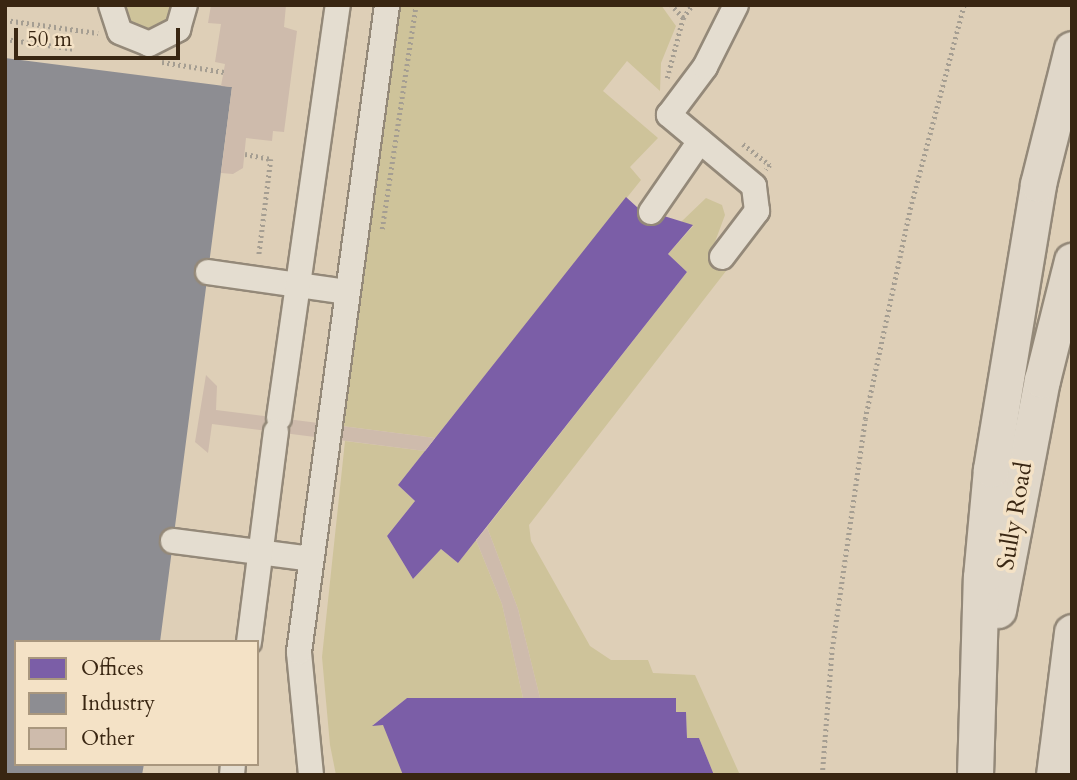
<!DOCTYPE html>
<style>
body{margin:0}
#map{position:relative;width:1077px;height:780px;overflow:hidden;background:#decfb7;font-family:Cardo,serif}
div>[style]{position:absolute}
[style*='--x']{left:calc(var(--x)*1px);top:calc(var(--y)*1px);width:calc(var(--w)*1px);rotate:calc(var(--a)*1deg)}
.green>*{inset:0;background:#cec39a}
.offices>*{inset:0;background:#7b5ea7}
.industry>*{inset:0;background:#8d8d92}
.building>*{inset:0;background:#cebbac}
.path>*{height:4.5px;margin-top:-2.25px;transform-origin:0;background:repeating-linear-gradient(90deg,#a59e92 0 2px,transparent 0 5.5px)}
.roads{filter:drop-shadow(2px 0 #948979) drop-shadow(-2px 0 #948979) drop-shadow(0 2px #948979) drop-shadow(0 -2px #948979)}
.minor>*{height:24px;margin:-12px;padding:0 12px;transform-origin:12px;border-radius:12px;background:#e4ddd0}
.highway>*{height:35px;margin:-17.5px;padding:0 17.5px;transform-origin:17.5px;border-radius:17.5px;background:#e0d7c9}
span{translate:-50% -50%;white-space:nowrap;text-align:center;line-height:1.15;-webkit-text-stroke:7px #f4e2c6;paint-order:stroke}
.street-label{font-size:24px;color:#392612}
.frame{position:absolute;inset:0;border:7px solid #392612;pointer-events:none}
.legend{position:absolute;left:14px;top:640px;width:245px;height:126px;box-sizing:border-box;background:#f4e2c6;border:2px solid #a9977e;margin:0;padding:9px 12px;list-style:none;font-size:21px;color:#392612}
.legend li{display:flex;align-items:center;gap:14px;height:35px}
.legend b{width:35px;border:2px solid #a9977e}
.scale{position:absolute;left:14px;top:28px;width:166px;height:32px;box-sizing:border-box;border:4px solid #392612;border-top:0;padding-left:9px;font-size:21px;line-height:24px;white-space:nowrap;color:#392612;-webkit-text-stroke:5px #f4e2c6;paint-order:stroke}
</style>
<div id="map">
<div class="green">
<i style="clip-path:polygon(121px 5px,174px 5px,169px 23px,149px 33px,128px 25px)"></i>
<i style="clip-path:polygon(400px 5px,661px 5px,676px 26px,661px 63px,660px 91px,627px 61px,603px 91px,658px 138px,630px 167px,641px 180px,435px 438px,342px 426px)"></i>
<i style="clip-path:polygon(706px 198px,722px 205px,725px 215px,712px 250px,733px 262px,529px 525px,531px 541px,590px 646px,611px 660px,648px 660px,653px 673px,695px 675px,740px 775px,714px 775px,699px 738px,687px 738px,686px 712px,676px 712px,676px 698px,540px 698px,518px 609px,487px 527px,687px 272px,668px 254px,693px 226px,681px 222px)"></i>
<i style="clip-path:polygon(345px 441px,425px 451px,398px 485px,415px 501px,387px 536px,413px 579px,441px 549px,458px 563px,476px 540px,502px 604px,523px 698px,407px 698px,373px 725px,387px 724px,404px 775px,336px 775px,330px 745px,322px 657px)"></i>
</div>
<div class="offices">
<i style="clip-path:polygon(626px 197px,638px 208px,693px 225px,668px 254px,687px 272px,458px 563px,441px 549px,413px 579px,387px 536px,415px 501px,398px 485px)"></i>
<i style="clip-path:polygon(407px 698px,676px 698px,676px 712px,686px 712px,687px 738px,699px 738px,714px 775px,403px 775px,383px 725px,372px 726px)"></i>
</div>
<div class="industry">
<i style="clip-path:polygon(5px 58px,232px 87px,160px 642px,16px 642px,16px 764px,144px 764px,142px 775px,5px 775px)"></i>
</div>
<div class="building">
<i style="clip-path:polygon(211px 5px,286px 5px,284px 27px,297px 31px,284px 132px,273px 131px,272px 141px,246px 138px,243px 168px,233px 174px,221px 173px,232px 87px,221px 86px,225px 64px,215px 62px,221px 24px,208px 23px)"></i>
<i style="clip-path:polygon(206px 375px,217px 386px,216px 410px,435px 438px,425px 451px,212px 424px,208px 453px,195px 442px)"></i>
<i style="clip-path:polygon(487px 527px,518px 609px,540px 698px,523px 698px,502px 604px,476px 540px)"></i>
</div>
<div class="path">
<i style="--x:683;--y:18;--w:16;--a:-55"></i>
<i style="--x:5;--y:20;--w:94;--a:8"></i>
<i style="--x:5;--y:39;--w:71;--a:8.1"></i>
<i style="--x:162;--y:62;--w:63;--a:9.2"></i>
<i style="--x:667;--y:78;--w:62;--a:-75.1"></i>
<i style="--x:683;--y:18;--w:18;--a:-133"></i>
<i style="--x:743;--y:144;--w:34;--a:38"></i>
<i style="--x:770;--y:165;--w:6;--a:129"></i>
<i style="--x:245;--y:154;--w:26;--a:11"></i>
<i style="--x:271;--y:159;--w:98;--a:97.1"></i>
<i style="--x:382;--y:229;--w:227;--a:-81.4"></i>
<i style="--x:822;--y:775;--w:126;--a:-85.5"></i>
<i style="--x:832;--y:649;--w:232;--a:-81.8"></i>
<i style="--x:865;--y:419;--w:215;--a:-77.9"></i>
<i style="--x:910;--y:209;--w:211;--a:-75.2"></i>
</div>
<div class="roads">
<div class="minor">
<i style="--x:111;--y:5;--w:28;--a:72"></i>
<i style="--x:120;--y:32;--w:31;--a:22"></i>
<i style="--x:149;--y:44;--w:33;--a:-27"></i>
<i style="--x:178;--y:29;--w:25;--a:-74"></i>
<i style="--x:651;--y:212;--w:86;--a:-55.4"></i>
<i style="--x:722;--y:257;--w:58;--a:-52.7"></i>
<i style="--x:757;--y:211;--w:25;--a:-97"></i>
<i style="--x:754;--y:186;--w:111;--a:-140.1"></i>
<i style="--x:669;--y:115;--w:60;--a:-53.1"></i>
<i style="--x:705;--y:67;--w:69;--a:-63.4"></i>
<i style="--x:208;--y:272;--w:140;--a:8.2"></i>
<i style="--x:279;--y:418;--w:417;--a:-81.9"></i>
<i style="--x:173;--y:541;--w:139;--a:7.4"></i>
<i style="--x:249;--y:642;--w:212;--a:-82.7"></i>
<i style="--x:232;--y:775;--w:11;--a:-85"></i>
<i style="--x:311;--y:775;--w:124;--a:-95.6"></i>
<i style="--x:299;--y:652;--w:653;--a:-82.25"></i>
</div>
<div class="highway">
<i style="--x:998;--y:610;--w:234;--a:-79.2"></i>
<i style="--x:1042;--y:380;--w:123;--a:-75.9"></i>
<i style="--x:975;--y:775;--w:198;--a:-88.3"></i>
<i style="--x:981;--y:577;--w:108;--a:-84.7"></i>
<i style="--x:991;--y:469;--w:289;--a:-80.6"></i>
<i style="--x:1038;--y:184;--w:139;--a:-75.9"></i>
<i style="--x:1054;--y:775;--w:144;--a:-82.8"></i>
</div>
</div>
<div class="street-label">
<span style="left:1015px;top:516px;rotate:-80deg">Sully Road</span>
</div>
<div class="frame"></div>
<ul class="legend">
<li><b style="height:19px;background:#7b5ea7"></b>Offices</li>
<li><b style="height:19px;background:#8d8d92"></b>Industry</li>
<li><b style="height:19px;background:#cebbac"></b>Other</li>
</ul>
<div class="scale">50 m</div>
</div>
